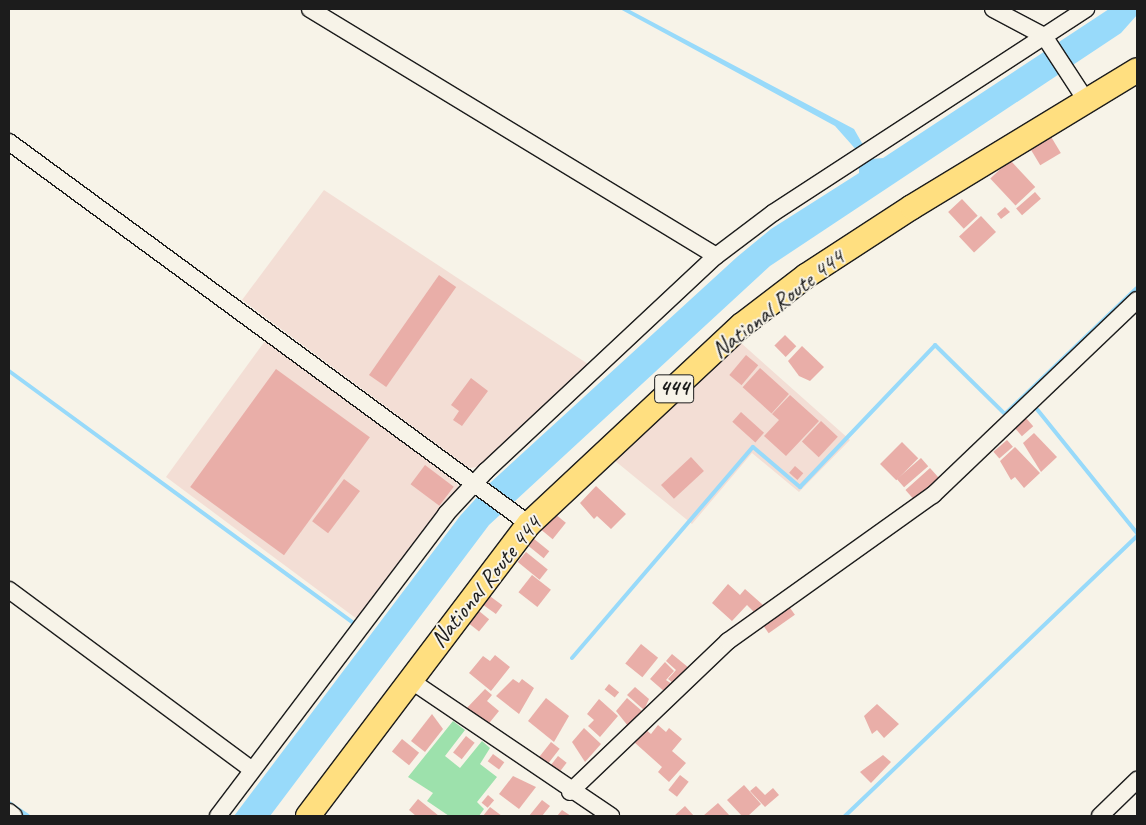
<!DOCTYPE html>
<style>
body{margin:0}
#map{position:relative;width:1146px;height:825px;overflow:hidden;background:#f7f3e8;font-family:Caveat,sans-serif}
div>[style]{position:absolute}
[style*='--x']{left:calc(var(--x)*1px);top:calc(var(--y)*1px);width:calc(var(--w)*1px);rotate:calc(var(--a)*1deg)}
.built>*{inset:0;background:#f3ded5}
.green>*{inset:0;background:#9de1ac}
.water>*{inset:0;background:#98dafa}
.stream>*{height:4px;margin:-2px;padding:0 2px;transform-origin:2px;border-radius:2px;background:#98dafa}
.building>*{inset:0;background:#e9aea8;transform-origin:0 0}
.roads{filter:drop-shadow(1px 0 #1c1c1c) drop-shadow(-1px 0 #1c1c1c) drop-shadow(0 1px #1c1c1c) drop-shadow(0 -1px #1c1c1c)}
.minor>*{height:16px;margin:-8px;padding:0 8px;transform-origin:8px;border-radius:8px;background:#f7f3e8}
.highway>*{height:24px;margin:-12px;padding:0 12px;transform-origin:12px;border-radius:12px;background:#ffdf80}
span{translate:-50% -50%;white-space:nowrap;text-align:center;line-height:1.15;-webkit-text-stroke:4px #f7f3e8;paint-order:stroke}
.shield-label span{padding:1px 4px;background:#f7f3e8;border:1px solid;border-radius:4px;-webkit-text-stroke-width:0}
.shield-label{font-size:22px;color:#1c1c1c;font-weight:700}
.street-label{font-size:24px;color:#1c1c1c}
.frame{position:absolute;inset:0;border:10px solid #1c1c1c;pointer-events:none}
</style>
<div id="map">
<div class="built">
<i style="clip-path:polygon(324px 190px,591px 366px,486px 466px,469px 468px,242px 300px)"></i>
<i style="clip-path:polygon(265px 341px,456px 478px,459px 491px,357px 619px,166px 477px)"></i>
<i style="clip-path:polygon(741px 343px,850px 440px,799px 492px,752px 453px,692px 524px,614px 460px)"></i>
</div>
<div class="green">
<i style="clip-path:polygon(453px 721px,465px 730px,445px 756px,460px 768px,482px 741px,490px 748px,480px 764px,497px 777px,477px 802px,484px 809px,479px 816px,449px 816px,427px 801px,433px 793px,408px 777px)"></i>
</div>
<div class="water">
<i style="clip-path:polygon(620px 9px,628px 9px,854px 129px,871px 159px,883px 158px,1109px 9px,1137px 9px,1137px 15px,1121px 33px,770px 266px,489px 525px,270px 816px,234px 816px,460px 516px,490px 483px,737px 257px,771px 229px,859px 173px,859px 168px,867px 162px,835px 126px)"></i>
</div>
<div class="stream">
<i style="--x:9;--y:371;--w:430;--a:36.2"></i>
<i style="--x:1036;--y:408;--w:161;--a:51.1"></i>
<i style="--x:572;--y:658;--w:278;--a:-49.4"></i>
<i style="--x:753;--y:447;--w:62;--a:40.4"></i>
<i style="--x:800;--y:487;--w:196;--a:-46.4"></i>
<i style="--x:935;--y:345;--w:98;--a:44.6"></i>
<i style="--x:1005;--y:414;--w:182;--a:-43.7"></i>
<i style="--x:9;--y:803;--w:23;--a:34"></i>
<i style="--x:845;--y:816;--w:405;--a:-43.8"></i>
</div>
<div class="building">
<i style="left:1050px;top:135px;width:21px;height:24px;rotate:59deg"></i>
<i style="left:1010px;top:160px;width:37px;height:27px;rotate:47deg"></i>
<i style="left:1035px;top:192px;width:9px;height:25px;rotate:49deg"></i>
<i style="left:962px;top:199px;width:23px;height:19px;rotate:47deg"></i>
<i style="clip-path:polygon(1005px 207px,1010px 212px,1001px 219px,997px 214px)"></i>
<i style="left:981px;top:216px;width:22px;height:30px;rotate:47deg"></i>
<i style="left:439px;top:275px;width:21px;height:122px;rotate:35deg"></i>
<i style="left:785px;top:335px;width:16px;height:15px;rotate:45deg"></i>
<i style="clip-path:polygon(802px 346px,824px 367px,810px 381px,799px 376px,788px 361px)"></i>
<i style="left:746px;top:355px;width:16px;height:26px;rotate:40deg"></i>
<i style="left:760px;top:368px;width:39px;height:26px;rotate:42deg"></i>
<i style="left:276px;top:369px;width:116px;height:146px;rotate:36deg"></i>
<i style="clip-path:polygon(471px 378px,488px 391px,462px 426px,453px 420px,459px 411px,451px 405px)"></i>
<i style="clip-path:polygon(790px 395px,819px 421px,786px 456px,764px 436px,779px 420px,772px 414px)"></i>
<i style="left:741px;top:412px;width:31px;height:13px;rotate:42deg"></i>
<i style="left:1026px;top:418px;width:11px;height:15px;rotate:49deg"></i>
<i style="left:821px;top:421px;width:23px;height:28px;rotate:43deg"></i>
<i style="clip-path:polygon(1034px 433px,1057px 457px,1041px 472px,1023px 443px)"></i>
<i style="left:1007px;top:440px;width:9px;height:18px;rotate:49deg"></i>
<i style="left:902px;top:442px;width:23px;height:31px;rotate:45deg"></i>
<i style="clip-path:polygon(1015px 447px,1040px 473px,1024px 488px,1015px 477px,1011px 480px,1000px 461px)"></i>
<i style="left:691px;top:457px;width:19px;height:41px;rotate:47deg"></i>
<i style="left:921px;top:458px;width:11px;height:32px;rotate:49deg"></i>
<i style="left:425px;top:465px;width:36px;height:24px;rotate:37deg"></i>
<i style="left:795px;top:466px;width:11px;height:9px;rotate:41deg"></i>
<i style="left:930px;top:468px;width:13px;height:33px;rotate:48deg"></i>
<i style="left:344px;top:479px;width:20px;height:53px;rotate:37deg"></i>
<i style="clip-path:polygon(596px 486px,626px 514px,611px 529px,597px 516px,594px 519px,580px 503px)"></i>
<i style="left:555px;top:514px;width:14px;height:21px;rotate:39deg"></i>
<i style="left:533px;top:538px;width:21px;height:9px;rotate:39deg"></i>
<i style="left:526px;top:552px;width:28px;height:13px;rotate:39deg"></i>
<i style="left:532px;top:575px;width:24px;height:22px;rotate:38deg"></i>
<i style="clip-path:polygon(728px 584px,740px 595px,745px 589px,763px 605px,754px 612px,747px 605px,732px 621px,712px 603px)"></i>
<i style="left:487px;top:594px;width:19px;height:11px;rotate:36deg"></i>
<i style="left:788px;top:605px;width:12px;height:32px;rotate:55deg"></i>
<i style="left:479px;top:611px;width:13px;height:16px;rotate:39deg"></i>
<i style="left:641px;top:644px;width:22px;height:25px;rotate:39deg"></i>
<i style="clip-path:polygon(672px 654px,689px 668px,674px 684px,668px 679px,676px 670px,666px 661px)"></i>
<i style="clip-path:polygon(495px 655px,510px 667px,491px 691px,469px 673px,483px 656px,490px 661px)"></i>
<i style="clip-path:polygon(665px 662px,674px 671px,666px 680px,672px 684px,665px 692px,650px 679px)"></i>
<i style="clip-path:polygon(513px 679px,519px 683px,522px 679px,534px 688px,519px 714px,496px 696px)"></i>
<i style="left:609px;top:684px;width:13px;height:7px;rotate:39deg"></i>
<i style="clip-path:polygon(635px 687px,649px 699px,644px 710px,627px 695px)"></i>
<i style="clip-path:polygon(485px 689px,492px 695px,487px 701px,499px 711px,486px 727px,465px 710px)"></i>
<i style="clip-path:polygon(546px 698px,569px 716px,554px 742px,528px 721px)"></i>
<i style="clip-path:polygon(627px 698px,642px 711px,628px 726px,616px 711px)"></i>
<i style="clip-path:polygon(599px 699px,618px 716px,600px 737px,588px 726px,594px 720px,587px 714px)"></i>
<i style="clip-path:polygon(877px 704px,899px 724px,884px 738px,877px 730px,872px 734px,864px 716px)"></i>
<i style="clip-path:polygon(432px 714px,443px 729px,425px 752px,411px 741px)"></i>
<i style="clip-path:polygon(658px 725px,666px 732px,669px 728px,682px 739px,672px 751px,686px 763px,669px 782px,658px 772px,662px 767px,634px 742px,645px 729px,651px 734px)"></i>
<i style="clip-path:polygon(584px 728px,601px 744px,585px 762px,572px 742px)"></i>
<i style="left:466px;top:736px;width:11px;height:21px;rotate:38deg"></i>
<i style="left:402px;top:739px;width:22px;height:16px;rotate:39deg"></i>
<i style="left:551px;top:742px;width:11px;height:23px;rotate:38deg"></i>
<i style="left:493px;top:754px;width:14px;height:9px;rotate:36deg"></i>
<i style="clip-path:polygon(883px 755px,891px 762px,871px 783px,860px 772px)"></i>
<i style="left:558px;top:756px;width:11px;height:16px;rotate:38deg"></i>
<i style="left:680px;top:775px;width:11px;height:19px;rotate:38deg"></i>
<i style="clip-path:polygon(513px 776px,536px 787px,519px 809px,499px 794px)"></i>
<i style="clip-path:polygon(744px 785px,761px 804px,748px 816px,742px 816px,727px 800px)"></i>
<i style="clip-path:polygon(756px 786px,765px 795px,773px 788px,779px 795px,765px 807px,750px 791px)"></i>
<i style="left:488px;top:795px;width:8px;height:10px;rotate:40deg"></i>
<i style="clip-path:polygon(418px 799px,439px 816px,416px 816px,409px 810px)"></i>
<i style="clip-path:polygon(542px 800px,550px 806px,542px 816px,529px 816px)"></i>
<i style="clip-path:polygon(718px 803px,730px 816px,703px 816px)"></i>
<i style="clip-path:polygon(685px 806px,694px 816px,669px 816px,674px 816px)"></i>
<i style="clip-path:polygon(490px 807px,502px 816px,483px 816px)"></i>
<i style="clip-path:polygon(562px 810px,571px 816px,557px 816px)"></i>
</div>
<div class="roads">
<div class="minor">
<i style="--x:310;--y:9;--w:475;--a:31.3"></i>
<i style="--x:716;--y:256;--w:71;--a:-37"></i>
<i style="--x:773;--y:213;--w:374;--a:-33.1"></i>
<i style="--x:993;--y:9;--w:58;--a:27.9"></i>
<i style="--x:1044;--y:36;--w:79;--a:56.9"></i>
<i style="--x:9;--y:142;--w:645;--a:36.3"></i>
<i style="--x:9;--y:590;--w:302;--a:36.5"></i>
<i style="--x:410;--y:680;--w:243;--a:34.1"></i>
<i style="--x:570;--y:792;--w:219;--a:-43.7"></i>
<i style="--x:728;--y:641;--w:252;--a:-35.5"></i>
<i style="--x:933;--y:495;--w:282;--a:-43.7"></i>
<i style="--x:9;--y:812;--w:6;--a:39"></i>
<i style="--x:218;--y:816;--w:378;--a:-52.9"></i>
<i style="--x:446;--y:514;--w:59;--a:-47.1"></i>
<i style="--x:486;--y:471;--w:315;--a:-43.1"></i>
<i style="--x:1100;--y:816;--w:52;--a:-44.2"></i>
</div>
<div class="highway">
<i style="--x:308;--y:816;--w:366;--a:-52.9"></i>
<i style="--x:529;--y:524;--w:291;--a:-43.1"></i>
<i style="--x:742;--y:325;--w:81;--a:-37.4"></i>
<i style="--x:806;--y:276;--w:126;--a:-33.1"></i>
<i style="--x:912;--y:207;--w:263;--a:-31.3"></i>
</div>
</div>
<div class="shield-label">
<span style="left:674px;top:389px">444</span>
</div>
<div class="street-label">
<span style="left:778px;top:304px;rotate:-38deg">National Route 444</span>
<span style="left:486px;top:582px;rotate:-51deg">National Route 444</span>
</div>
<div class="frame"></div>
</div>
